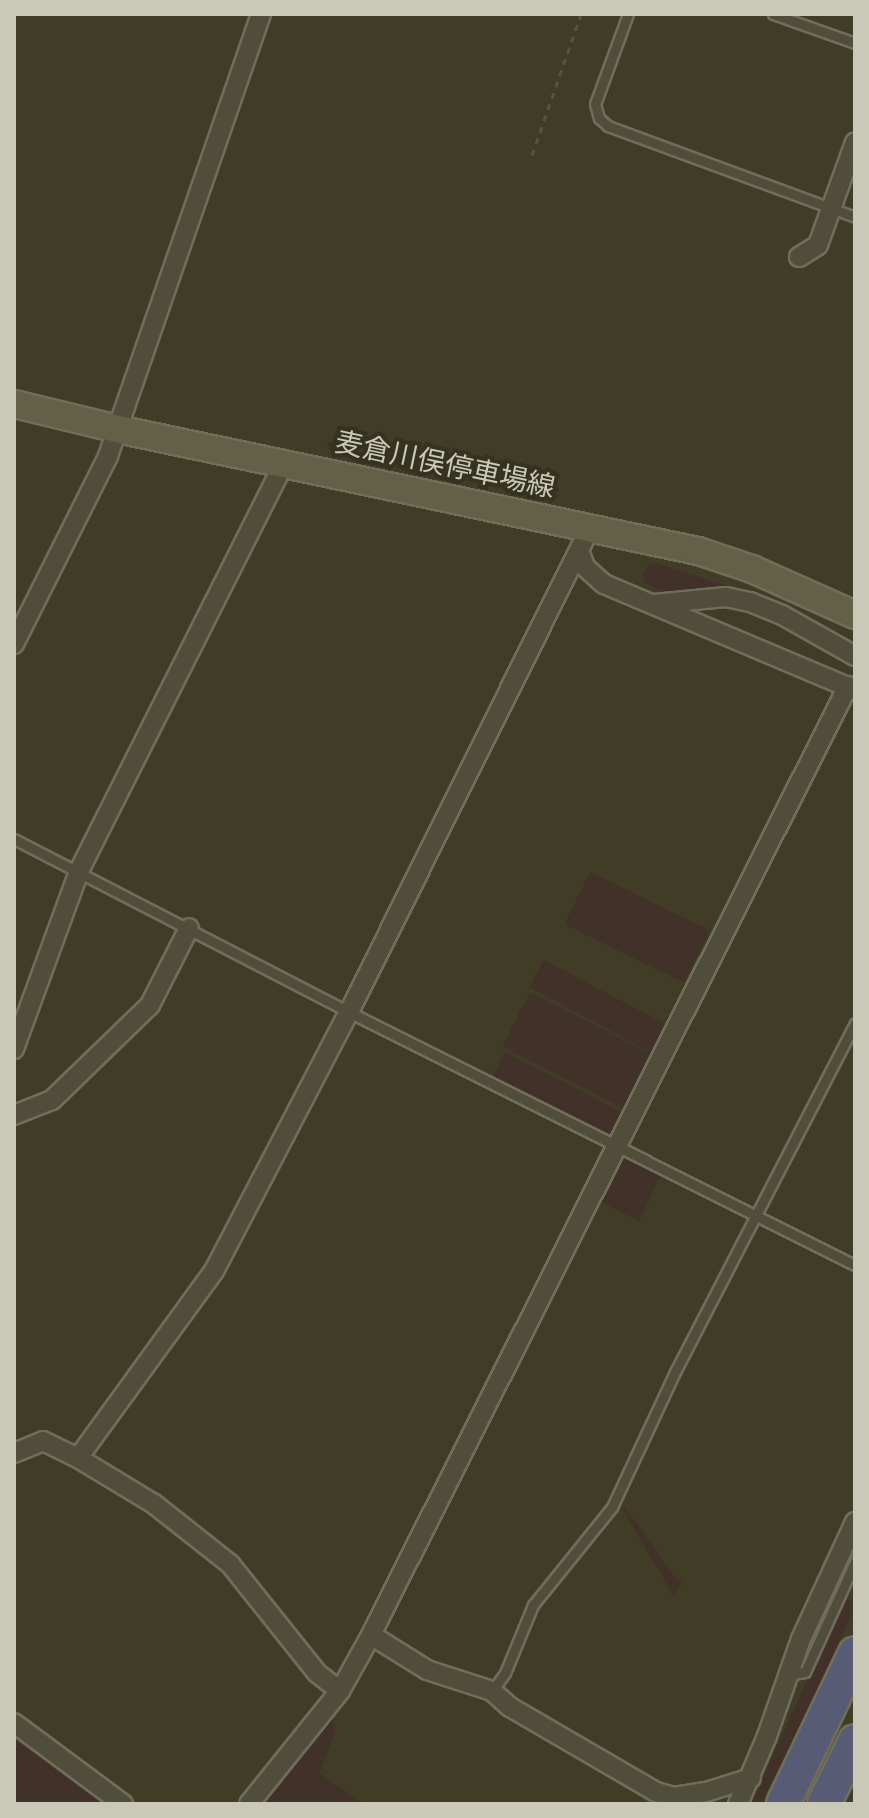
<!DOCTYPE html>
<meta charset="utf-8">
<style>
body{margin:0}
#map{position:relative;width:869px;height:1818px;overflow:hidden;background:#403c26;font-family:"Nunito Sans","Noto Sans JP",sans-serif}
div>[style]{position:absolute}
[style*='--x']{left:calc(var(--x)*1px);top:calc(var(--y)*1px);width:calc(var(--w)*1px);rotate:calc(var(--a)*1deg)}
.green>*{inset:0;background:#413128;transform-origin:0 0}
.path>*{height:3px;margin-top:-1.5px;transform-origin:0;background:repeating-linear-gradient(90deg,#5e4e46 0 6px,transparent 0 12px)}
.roads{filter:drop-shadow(2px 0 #706d5b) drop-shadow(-2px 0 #706d5b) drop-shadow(0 2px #706d5b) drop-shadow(0 -2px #706d5b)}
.service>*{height:9px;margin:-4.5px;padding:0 4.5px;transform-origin:4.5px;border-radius:4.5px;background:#504d3a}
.minor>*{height:18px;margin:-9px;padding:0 9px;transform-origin:9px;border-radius:9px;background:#504d3a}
.secondary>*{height:26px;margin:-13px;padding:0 13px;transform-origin:13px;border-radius:13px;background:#636048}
.motorway>*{height:32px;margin:-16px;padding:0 16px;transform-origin:16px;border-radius:16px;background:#575b76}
span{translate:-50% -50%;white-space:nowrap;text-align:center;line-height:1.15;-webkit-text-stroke:8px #35321f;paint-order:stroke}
.street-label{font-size:28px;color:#cac8b7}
.frame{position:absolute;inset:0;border:16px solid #cac8b7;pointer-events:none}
</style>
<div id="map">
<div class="green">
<i style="clip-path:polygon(657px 563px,745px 592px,666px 591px,655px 588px,644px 582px,643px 575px,649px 565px)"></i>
<i style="left:590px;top:872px;width:133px;height:58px;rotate:26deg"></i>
<i style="left:544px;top:960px;width:138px;height:31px;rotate:28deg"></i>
<i style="left:530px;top:992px;width:137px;height:61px;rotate:27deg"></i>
<i style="clip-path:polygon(505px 1052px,625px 1114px,616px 1133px,610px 1136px,493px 1076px)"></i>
<i style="clip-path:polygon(626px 1157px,660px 1175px,639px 1221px,598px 1200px,617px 1162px)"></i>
<i style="clip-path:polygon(624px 1506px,675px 1577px,682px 1581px,674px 1596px,623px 1510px)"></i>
<i style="clip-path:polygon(844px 1599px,855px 1602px,855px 1606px,799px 1730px,761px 1804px,751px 1804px)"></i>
<i style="clip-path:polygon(332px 1713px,335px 1733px,319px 1773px,364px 1804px,261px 1804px)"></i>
<i style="clip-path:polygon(14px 1736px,106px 1804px,14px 1804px)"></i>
</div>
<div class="path">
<i style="--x:532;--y:155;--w:149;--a:-70.8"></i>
</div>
<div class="roads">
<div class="service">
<i style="--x:628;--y:14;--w:96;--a:110.1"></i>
<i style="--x:595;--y:104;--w:15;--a:74"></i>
<i style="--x:599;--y:118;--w:12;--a:42"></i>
<i style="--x:608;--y:126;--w:263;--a:20.2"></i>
<i style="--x:773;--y:14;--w:87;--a:19.5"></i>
<i style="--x:14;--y:839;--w:377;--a:27.3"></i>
<i style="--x:349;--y:1012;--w:566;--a:26.57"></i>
<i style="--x:788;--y:1675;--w:17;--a:-10"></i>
<i style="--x:805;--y:1672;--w:121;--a:-65.6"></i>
<i style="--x:492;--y:1691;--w:22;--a:-54"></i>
<i style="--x:505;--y:1673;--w:74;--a:-67.6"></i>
<i style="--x:533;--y:1605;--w:126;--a:-51.1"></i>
<i style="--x:612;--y:1507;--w:151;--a:-65"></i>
<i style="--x:676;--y:1370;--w:390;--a:-62.7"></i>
</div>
<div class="minor">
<i style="--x:799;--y:257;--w:22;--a:-32"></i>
<i style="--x:818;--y:245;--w:109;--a:-70.2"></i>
<i style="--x:580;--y:553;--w:15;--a:70"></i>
<i style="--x:585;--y:567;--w:25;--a:42"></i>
<i style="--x:604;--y:584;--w:272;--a:22.9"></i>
<i style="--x:654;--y:604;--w:72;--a:-5.6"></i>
<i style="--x:726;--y:597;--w:25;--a:12"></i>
<i style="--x:750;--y:602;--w:35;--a:22"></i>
<i style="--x:782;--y:615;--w:84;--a:29.3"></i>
<i style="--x:14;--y:644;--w:210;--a:-63.4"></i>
<i style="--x:108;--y:456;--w:468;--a:-70.9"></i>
<i style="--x:14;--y:1049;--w:189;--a:-69.9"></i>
<i style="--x:79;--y:871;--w:456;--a:-63.3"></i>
<i style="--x:14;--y:1115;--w:41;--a:-21.5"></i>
<i style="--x:52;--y:1100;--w:136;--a:-44.1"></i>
<i style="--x:150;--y:1005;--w:86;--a:-63.1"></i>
<i style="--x:14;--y:1453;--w:31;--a:-22"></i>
<i style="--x:43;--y:1441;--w:39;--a:26"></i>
<i style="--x:78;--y:1458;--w:89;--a:31.2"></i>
<i style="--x:154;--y:1504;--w:97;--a:38.3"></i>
<i style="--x:230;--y:1564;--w:139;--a:51.4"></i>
<i style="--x:317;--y:1673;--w:29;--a:38"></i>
<i style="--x:78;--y:1458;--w:231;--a:-54"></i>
<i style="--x:214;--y:1271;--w:292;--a:-62.5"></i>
<i style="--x:349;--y:1012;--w:541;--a:-63.53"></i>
<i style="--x:371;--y:1635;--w:66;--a:32"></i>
<i style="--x:427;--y:1670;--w:68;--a:17.9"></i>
<i style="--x:492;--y:1691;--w:24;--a:42"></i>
<i style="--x:510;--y:1707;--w:169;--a:30.2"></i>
<i style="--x:656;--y:1792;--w:19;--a:16"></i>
<i style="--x:674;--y:1797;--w:32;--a:-9"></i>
<i style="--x:706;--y:1792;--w:47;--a:-17.3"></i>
<i style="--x:14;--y:1723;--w:136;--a:36.6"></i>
<i style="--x:249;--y:1804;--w:145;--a:-51.2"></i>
<i style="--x:340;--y:1691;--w:64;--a:-61"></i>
<i style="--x:371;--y:1635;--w:1062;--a:-63.31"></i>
<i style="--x:738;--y:1804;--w:74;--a:-66.9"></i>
<i style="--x:767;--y:1736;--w:103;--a:-70.7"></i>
<i style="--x:801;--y:1639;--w:129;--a:-65.2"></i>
</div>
<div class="secondary">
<i style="--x:14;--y:404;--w:106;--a:13.6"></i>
<i style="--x:117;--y:429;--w:594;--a:11.86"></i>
<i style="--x:698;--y:551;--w:57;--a:18.4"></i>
<i style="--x:752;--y:569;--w:113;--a:24.1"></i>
</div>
<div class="motorway">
<i style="--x:783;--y:1804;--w:167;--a:-64.5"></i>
<i style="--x:824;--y:1804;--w:70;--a:-63.8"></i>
</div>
</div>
<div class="street-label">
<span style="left:445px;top:465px;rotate:12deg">麦倉川俣停車場線</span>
</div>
<div class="frame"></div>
</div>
